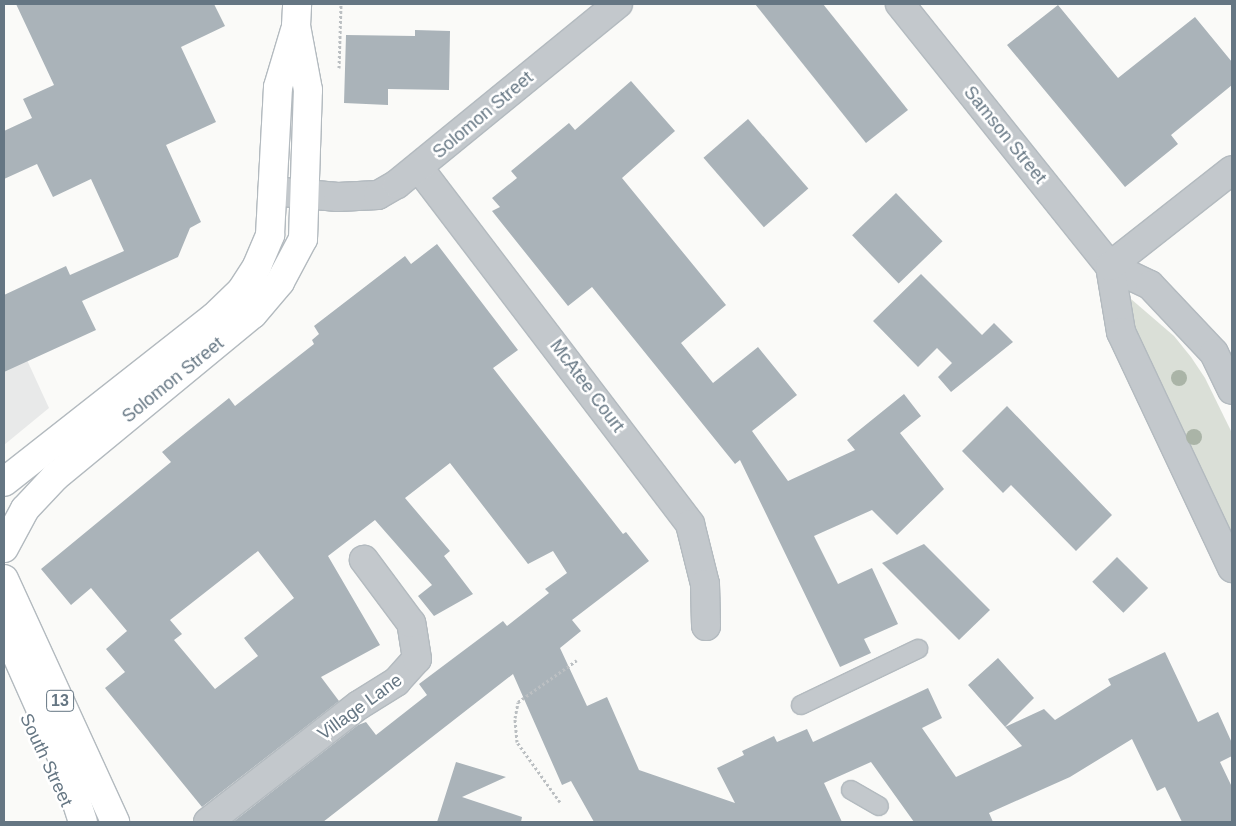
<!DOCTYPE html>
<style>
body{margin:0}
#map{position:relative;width:1236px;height:826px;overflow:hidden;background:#fafaf8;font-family:Helvetica,sans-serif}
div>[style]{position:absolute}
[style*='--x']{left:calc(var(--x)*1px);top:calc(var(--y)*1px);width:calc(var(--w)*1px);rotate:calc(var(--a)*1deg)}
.built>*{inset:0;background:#e8e9e9}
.green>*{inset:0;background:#dadfd7}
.building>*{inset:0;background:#aab3b9;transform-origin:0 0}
.path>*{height:3px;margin-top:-1.5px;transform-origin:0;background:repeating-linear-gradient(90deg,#bbbfc2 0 2.5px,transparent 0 5px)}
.roads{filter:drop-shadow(1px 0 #b3babf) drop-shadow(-1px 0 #b3babf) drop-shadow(0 1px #b3babf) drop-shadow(0 -1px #b3babf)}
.lane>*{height:18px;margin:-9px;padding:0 9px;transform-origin:9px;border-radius:9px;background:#c3c8cc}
.street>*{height:28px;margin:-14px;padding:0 14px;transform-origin:14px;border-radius:14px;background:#c3c8cc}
.secondary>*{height:28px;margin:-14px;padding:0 14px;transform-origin:14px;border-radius:14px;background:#fff}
.primary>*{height:28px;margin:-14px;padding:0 14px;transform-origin:14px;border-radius:14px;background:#fff}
.trees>*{width:16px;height:16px;margin:-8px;border-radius:50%;background:#aab4a7}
span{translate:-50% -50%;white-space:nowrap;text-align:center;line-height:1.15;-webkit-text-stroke:5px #fff;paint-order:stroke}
.shield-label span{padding:1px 4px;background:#fff;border:1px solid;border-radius:4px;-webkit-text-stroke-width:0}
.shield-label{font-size:16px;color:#657683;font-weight:700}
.street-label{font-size:18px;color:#657683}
.frame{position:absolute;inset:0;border:5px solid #657683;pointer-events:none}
</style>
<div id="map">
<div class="built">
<i style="clip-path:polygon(4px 310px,49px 408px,4px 445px)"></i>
</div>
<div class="green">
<i style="clip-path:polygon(1131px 299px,1174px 336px,1191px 357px,1205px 378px,1232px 433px,1232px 542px,1131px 330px,1125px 305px)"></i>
</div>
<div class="building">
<i style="clip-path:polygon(16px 4px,214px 4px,225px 26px,181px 47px,216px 122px,166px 145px,201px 222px,190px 228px,178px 257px,82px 301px,96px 330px,4px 372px,4px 295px,66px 266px,70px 275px,124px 251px,91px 179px,53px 197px,37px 164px,4px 179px,4px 131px,32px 118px,23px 99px,54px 85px)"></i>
<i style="clip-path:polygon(755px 4px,823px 4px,908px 110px,866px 143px)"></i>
<i style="clip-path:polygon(1058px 5px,1118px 78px,1195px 17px,1232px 62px,1232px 85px,1171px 135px,1178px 144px,1125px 187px,1007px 45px)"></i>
<i style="clip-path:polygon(415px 30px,450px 31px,449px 90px,388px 89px,388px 105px,344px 103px,346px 35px,415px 36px)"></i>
<i style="clip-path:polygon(631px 81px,675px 131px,622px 178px,726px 305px,681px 343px,713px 383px,758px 347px,797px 395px,752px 431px,788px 481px,855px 450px,847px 440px,904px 394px,921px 416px,900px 433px,944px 489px,897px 535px,872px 510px,814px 536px,838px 584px,872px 568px,898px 624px,864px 639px,871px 653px,840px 667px,740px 460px,735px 464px,592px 287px,568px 306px,492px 211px,500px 207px,492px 198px,517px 178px,511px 171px,569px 123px,575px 130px)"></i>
<i style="left:748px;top:119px;width:92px;height:59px;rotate:49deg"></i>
<i style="left:896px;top:193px;width:67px;height:61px;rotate:46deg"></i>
<i style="clip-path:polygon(evenodd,437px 244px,518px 350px,493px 368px,623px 534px,626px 532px,649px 561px,572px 620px,581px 631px,560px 648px,587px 706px,607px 697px,639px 770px,735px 803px,717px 768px,744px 755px,742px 751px,774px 736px,777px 742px,807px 729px,813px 742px,928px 688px,942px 718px,922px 728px,956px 777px,1022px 746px,968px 685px,998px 658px,1034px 698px,1005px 727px,1044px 709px,1055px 720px,1111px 685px,1108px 679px,1165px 652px,1198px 722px,1218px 712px,1232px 743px,1232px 756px,1220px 762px,1232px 787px,1232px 822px,1182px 822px,1165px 787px,1157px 791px,1132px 739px,1070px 777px,989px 813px,993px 822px,914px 822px,871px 762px,824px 783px,842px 822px,594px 822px,571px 781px,562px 785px,513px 674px,323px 822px,233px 822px,358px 725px,366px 722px,376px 735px,427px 695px,419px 684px,503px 621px,507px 626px,549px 593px,545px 589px,567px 573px,553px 551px,528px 564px,450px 463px,405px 498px,450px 551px,444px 556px,473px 594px,434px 616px,418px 596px,432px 585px,375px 520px,328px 556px,380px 645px,321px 677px,339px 701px,202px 807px,105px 688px,125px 672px,106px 649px,127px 631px,91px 588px,71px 605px,41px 569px,171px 462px,162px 452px,183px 435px,229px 398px,235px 406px,314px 344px,312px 340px,319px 334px,314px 326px,405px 256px,411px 264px,437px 244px,258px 551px,294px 598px,244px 638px,258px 656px,215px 689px,174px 640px,182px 634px,170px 620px,258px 551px)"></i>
<i style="clip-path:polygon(921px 274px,982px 335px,994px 323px,1013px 342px,951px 392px,938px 377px,952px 363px,937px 348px,918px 367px,873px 321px)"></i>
<i style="clip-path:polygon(1007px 406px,1112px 515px,1076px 551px,1011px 485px,1003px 493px,962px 451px)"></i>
<i style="clip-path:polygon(924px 544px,990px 610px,959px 640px,882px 563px)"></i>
<i style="left:1117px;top:557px;width:44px;height:35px;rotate:45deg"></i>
<i style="clip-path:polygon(456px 762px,506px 777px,462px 797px,522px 817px,521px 822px,437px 822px)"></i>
</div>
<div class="path">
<i style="--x:339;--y:68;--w:64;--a:-88.2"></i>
<i style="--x:560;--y:802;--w:74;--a:-125.6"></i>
<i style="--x:517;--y:742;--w:24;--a:-95"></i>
<i style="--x:515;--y:718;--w:16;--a:-79"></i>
<i style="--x:518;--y:702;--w:72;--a:-35.4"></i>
</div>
<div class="roads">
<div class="lane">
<i style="--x:801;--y:705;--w:130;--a:-25.6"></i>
<i style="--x:851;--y:790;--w:32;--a:30"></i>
</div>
<div class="street">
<i style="--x:900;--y:4;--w:336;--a:51.3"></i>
<i style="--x:1110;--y:266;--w:44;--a:25.4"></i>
<i style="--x:1150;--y:285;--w:93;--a:46.7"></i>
<i style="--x:1214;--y:353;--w:41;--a:64.1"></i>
<i style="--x:419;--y:168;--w:447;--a:52.7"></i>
<i style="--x:690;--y:524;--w:62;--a:76"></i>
<i style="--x:705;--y:584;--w:42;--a:88.6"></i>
<i style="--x:272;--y:191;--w:66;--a:5.2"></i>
<i style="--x:338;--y:197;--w:40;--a:-2.9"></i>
<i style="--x:378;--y:195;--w:22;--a:-30"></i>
<i style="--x:397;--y:184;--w:285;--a:-39.2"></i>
<i style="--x:1110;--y:266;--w:67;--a:80.5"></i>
<i style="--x:1121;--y:332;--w:261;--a:64.8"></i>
<i style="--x:1110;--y:266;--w:155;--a:-38.2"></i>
<i style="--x:208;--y:822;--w:191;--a:-37.8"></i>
<i style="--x:359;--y:705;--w:44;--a:-31.9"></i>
<i style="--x:396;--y:682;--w:31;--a:-48"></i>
<i style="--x:417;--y:659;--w:36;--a:-99"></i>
<i style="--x:411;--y:623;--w:79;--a:-126.7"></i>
</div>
<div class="secondary">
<i style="--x:4;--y:482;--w:267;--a:-38.2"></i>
<i style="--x:214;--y:317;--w:37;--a:-44"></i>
<i style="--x:241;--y:291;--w:30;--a:-57"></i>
<i style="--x:257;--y:266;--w:34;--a:-67"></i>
<i style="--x:270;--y:235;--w:148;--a:-86.9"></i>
<i style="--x:278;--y:87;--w:59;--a:-73.4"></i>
<i style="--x:4;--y:548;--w:44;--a:-61.7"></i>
<i style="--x:25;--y:509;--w:44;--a:-46.8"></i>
<i style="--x:55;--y:477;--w:256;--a:-39.5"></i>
<i style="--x:253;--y:314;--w:42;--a:-49.8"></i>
<i style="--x:280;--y:282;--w:49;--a:-61.9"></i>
<i style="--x:303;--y:239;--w:149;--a:-88.1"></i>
<i style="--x:308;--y:90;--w:65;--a:-100.6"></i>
<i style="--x:296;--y:26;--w:22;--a:-87"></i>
</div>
<div class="primary">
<i style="--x:4;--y:579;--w:267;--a:65.4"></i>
<i style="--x:4;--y:627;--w:142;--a:66"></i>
<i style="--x:62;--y:757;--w:68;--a:72.1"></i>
</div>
</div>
<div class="trees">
<i style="left:1179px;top:378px"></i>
<i style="left:1194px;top:437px"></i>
</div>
<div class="shield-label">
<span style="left:60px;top:701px">13</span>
</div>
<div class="street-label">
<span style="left:483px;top:115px;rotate:-40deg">Solomon Street</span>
<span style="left:1005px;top:135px;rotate:51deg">Samson Street</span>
<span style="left:173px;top:380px;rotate:-39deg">Solomon Street</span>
<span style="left:587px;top:386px;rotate:53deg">McAtee Court</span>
<span style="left:360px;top:707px;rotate:-36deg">Village Lane</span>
<span style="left:46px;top:760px;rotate:65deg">South Street</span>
</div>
<div class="frame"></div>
</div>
